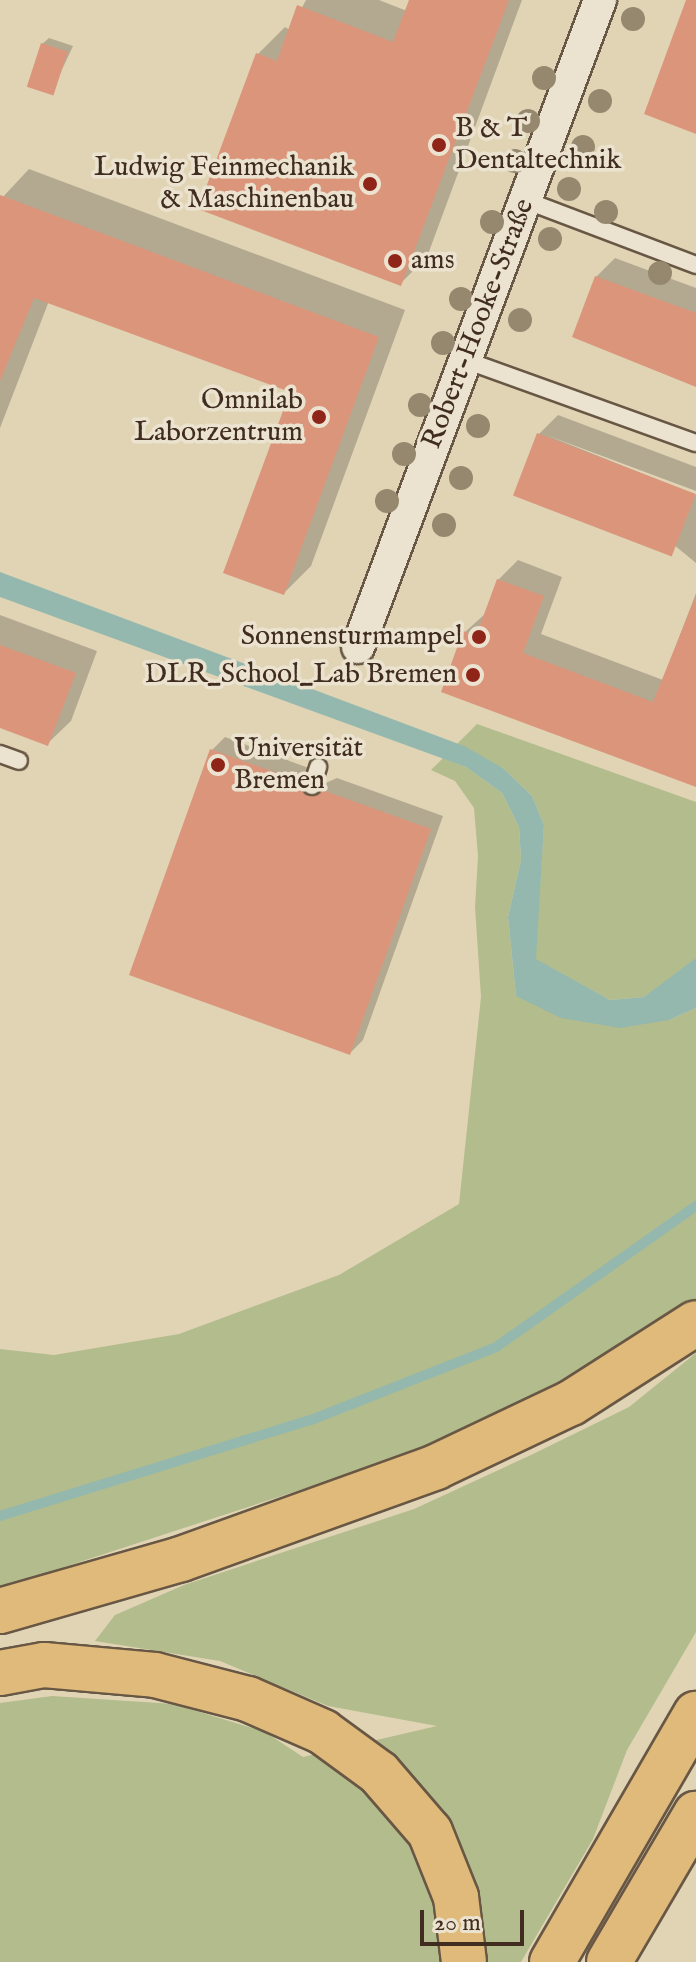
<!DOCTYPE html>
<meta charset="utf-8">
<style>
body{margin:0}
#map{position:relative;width:696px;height:1962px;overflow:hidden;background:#e0d4b5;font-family:"IM FELL English",serif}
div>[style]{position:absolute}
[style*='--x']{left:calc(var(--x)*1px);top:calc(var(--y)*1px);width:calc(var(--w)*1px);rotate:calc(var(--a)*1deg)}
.green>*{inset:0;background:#b3bc8d}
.water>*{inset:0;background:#94b8ad}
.shadow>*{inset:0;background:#0003}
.stream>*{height:10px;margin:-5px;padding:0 5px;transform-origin:5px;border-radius:5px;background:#94b8ad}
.building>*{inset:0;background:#db957b;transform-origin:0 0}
.roads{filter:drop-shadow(2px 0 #685744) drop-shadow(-2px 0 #685744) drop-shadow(0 2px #685744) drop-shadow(0 -2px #685744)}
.service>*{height:16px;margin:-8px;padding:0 8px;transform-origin:8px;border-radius:8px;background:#ebe3cf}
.minor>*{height:32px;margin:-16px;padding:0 16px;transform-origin:16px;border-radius:16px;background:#ebe3cf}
.motorway>*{height:44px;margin:-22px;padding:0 22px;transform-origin:22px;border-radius:22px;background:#e0ba7a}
.trees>*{width:24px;height:24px;margin:-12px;border-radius:50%;background:#95886f}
.dots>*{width:22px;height:22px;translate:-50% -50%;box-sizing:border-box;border:4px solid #ebe3cf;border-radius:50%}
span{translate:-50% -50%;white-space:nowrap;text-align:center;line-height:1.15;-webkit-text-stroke:7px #ebe3cf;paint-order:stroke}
.poi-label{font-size:28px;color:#402d1f}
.left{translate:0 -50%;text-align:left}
.right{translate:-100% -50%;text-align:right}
.street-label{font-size:28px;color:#402d1f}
.scale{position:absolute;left:420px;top:1910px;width:104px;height:36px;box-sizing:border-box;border:4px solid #402d1f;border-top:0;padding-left:10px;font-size:24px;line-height:28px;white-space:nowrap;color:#402d1f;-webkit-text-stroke:6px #ebe3cf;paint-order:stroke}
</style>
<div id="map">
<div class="green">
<i style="clip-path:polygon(477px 724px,696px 802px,696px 958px,682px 973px,644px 997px,610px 1000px,535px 959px,544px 825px,532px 796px,503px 768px,457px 744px)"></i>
<i style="clip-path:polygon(443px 758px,466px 767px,502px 793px,519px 827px,521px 860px,508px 917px,516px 996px,669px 1020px,696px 1008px,696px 1304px,584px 1370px,435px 1446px,0 1588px,0 1349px,54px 1355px,179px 1334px,339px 1275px,459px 1204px,481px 997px,475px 907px,478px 856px,474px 808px,455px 781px,431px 770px)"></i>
<i style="clip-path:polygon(696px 1353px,696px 1632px,627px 1750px,593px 1839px,521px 1962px,0 1962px,0 1703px,52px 1696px,174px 1704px,265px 1732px,303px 1757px,437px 1726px,328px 1706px,220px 1661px,95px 1641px,115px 1615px,184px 1585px,414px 1509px,531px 1455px,629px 1407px)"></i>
</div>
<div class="water">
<i style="clip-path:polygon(0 572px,464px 746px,503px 768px,532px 796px,544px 825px,536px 959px,610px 1000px,644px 997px,696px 958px,696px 1008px,669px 1020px,620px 1028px,561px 1018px,516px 996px,508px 917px,521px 860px,519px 827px,502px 793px,466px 767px,0 597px)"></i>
</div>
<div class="shadow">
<i style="clip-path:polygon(306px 0,379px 0,407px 11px,411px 0,522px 0,427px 257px,400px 284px,258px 54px,285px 27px,290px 30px)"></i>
<i style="clip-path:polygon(49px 38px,73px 46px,51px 93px,42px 44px)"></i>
<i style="clip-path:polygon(29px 169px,405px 310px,311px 566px,284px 593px,292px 390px,49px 301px,0 428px,0 200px)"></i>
<i style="clip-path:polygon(615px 258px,696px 288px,696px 382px,596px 277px)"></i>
<i style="clip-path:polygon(558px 415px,696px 467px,696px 491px,546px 435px,696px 495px,696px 563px,539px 434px)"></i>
<i style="clip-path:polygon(518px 560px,562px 577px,541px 634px,663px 680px,696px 593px,696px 779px,443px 690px,465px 632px,486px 613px,498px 580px)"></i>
<i style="clip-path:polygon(0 615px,97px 651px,71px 721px,48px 743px,0 725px)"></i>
<i style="clip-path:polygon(225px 737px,314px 770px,321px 785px,337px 778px,443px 816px,363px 1040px,350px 1053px,212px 750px)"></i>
</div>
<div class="stream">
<i style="--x:0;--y:1516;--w:325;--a:-17.2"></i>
<i style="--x:311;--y:1420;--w:199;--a:-21.5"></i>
<i style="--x:496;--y:1347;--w:245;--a:-35.2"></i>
</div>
<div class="building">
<i style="clip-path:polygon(409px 0,509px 0,401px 286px,198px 209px,256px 53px,277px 61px,297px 5px,393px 42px)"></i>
<i style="clip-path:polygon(686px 0,696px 0,696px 134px,644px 114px)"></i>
<i style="left:41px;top:43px;width:28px;height:46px;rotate:18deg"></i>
<i style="clip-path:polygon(0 195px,379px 337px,284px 595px,223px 573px,290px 392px,34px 298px,0 381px)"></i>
<i style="clip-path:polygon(595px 276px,696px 313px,696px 387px,572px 337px)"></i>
<i style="left:537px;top:433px;width:170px;height:67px;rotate:21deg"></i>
<i style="clip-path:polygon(497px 579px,544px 596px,523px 653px,653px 702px,696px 595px,696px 787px,441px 692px,463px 631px,476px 636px)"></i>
<i style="clip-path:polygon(0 645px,76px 673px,48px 746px,0 728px)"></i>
<i style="clip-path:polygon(210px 749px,302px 782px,308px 796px,322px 790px,431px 829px,350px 1055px,129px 975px)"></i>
</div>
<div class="roads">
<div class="service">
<i style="--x:525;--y:200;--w:183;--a:20.8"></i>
<i style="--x:465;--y:360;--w:245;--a:19.8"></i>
<i style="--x:0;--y:754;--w:20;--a:20"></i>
<i style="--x:312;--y:786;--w:20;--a:-72"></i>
</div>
<div class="minor">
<i style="--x:358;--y:647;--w:691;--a:-69.49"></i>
</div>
<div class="motorway">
<i style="--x:0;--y:1611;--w:188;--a:-16"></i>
<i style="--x:181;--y:1559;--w:271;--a:-19.8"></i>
<i style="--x:436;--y:1467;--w:149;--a:-25.4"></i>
<i style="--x:571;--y:1403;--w:148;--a:-32.6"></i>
<i style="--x:0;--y:1673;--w:45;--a:-10.3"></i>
<i style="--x:44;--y:1665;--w:111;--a:5.1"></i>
<i style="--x:155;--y:1675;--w:96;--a:14.5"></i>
<i style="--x:248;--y:1699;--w:82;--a:23.7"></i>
<i style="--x:323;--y:1732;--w:69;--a:36.2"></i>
<i style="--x:379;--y:1773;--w:78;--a:49.2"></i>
<i style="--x:430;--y:1832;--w:70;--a:68.2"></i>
<i style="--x:456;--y:1897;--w:65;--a:83"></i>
<i style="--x:552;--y:1962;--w:287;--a:-59.9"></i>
<i style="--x:609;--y:1962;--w:172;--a:-59.6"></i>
</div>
</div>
<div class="trees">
<i style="left:633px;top:19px"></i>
<i style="left:544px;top:78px"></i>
<i style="left:600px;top:101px"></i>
<i style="left:528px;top:121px"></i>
<i style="left:583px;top:147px"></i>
<i style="left:515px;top:161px"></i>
<i style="left:569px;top:189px"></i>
<i style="left:606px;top:212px"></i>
<i style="left:492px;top:222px"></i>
<i style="left:550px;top:239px"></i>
<i style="left:660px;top:273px"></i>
<i style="left:461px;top:299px"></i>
<i style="left:520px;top:320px"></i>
<i style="left:443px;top:343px"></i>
<i style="left:420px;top:405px"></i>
<i style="left:478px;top:426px"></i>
<i style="left:404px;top:454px"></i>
<i style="left:461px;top:478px"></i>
<i style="left:387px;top:501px"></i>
<i style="left:444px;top:525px"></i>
</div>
<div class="dots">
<i style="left:439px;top:145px;background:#8f2418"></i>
<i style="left:370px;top:184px;background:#8f2418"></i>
<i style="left:395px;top:261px;background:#8f2418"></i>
<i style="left:319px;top:417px;background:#8f2418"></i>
<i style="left:479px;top:637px;background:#8f2418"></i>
<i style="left:473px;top:675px;background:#8f2418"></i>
<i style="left:218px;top:765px;background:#8f2418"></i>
</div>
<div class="poi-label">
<span class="left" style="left:455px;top:145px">B &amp; T<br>Dentaltechnik</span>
<span class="right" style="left:354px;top:184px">Ludwig Feinmechanik<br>&amp; Maschinenbau</span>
<span class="left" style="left:411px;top:261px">ams</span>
<span class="right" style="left:303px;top:417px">Omnilab<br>Laborzentrum</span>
<span class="right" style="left:463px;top:637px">Sonnensturmampel</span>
<span class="right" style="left:457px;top:675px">DLR_School_Lab Bremen</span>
<span class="left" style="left:234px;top:765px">Universität<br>Bremen</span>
</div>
<div class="street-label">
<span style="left:479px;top:324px;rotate:-69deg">Robert-Hooke-Straße</span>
</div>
<div class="scale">20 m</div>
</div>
